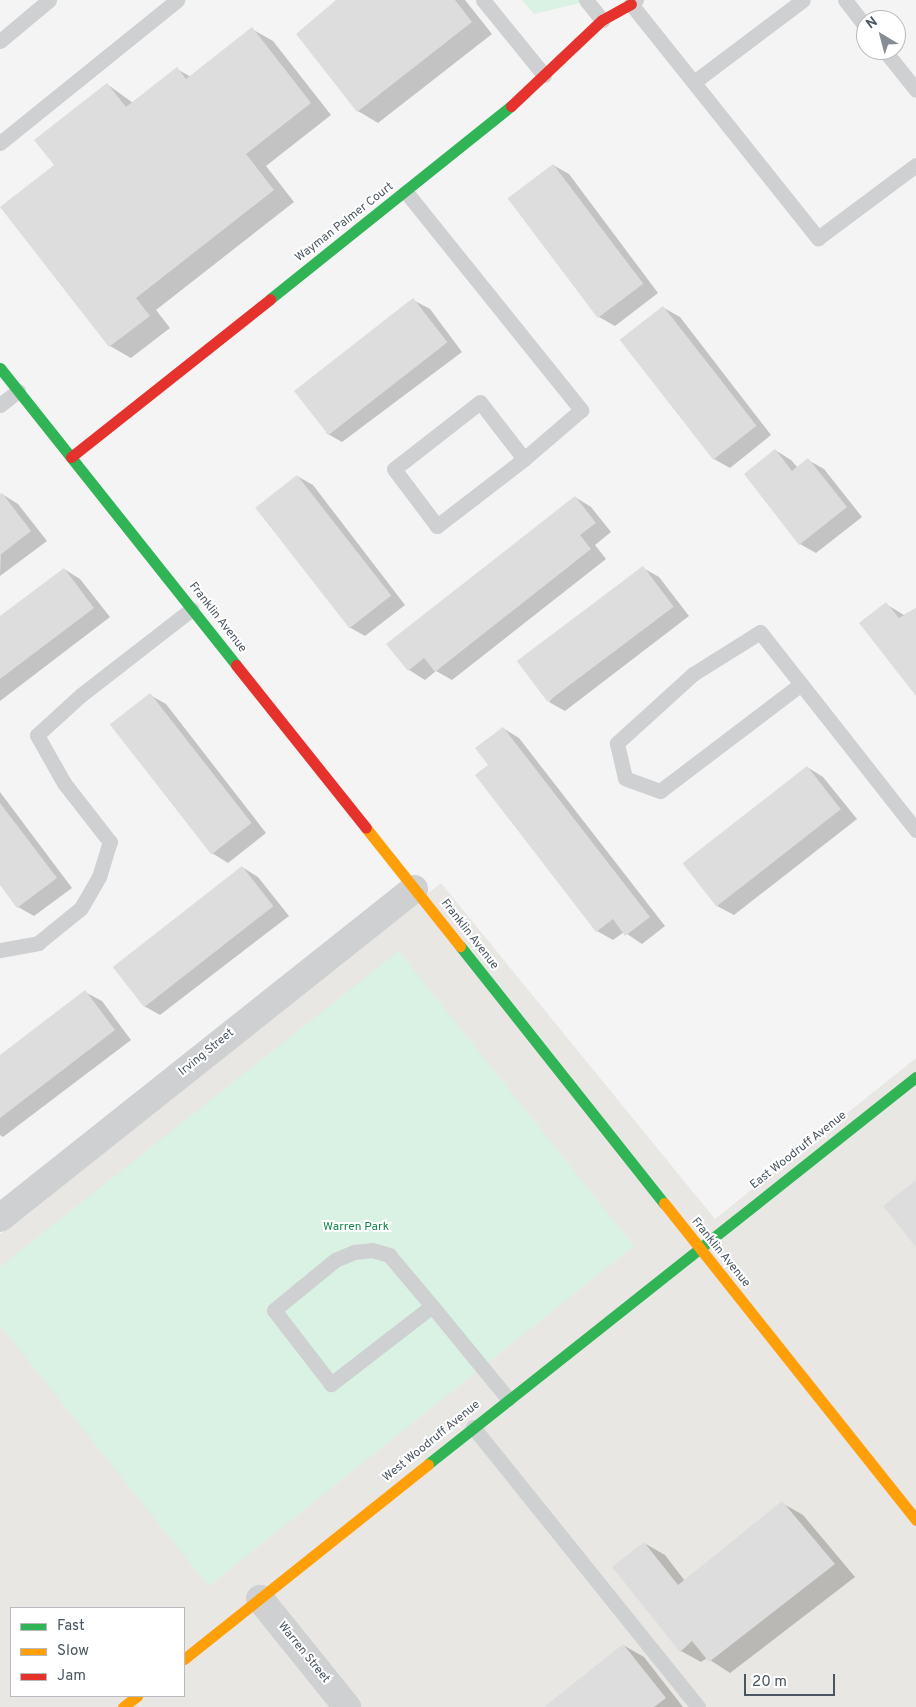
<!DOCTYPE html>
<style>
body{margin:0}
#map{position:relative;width:916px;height:1707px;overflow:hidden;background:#f4f4f4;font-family:Overpass,sans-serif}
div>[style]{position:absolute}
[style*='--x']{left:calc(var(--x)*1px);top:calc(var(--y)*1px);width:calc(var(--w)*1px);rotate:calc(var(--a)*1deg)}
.commercial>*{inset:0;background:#e8e7e3}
.green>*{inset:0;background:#d9f2e3}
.shadow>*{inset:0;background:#0003}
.building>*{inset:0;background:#ddddde;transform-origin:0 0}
.lane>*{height:15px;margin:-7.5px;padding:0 7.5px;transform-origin:7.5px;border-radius:7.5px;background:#ced0d2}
.street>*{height:28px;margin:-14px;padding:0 14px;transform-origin:14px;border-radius:14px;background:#ced0d2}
.fast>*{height:11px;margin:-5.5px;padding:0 5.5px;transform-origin:5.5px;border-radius:5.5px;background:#30b455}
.slow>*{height:11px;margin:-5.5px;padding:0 5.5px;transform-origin:5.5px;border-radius:5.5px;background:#ff9f0a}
.jam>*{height:11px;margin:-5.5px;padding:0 5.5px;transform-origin:5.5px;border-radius:5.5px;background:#e5322d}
span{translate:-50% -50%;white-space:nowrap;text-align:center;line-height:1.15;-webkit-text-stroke:4px #fff;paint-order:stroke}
.street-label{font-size:12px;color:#4a5661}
.park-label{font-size:12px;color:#17864f}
.legend{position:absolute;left:10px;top:1607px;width:175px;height:90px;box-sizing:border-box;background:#fff;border:1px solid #b7bbc0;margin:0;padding:6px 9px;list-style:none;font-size:15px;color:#4a5661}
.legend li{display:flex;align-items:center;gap:10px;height:25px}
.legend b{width:25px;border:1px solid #b7bbc0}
.north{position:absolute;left:856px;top:10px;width:50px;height:50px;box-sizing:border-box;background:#fff;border:1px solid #b7bbc0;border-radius:50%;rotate:323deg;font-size:14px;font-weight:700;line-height:20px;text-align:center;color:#4a5661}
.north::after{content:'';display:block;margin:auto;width:18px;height:22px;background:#868d94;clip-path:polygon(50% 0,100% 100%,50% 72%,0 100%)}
.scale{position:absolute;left:744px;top:1674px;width:91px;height:22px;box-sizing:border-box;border:2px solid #4a5661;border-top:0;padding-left:6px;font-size:15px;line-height:18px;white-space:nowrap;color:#4a5661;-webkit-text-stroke:4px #fff;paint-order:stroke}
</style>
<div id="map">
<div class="commercial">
<i style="clip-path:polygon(evenodd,441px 883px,715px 1219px,916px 1058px,916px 1707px,0 1707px,0 1234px,441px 883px,11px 1608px,184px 1608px,184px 1696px,11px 1696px,11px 1608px)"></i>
</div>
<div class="green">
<i style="clip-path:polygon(522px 0,592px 0,534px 14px)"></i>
<i style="clip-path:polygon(399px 951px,634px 1246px,209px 1586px,0 1325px,0 1267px)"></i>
</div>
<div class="shadow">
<i style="clip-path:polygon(338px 0,465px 0,492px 34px,378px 123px,358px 111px)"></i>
<i style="clip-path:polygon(252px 29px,273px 41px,331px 115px,266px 166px,294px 202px,156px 310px,170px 328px,131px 358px,110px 346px,56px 165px,107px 84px,133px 103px,177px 69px,191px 77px)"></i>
<i style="clip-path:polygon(553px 165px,569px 174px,658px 293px,615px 326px,599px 317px)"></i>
<i style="clip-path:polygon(413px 300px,430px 309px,462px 352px,342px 442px,326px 433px)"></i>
<i style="clip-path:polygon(664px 308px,680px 317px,771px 435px,730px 468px,714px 459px)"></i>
<i style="clip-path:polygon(775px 450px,791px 460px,798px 468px,808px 460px,824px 469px,862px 517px,816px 553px,800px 544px)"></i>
<i style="clip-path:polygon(297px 476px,313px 485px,405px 605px,365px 636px,349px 627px)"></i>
<i style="clip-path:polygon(2px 494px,18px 504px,47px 541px,0 576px)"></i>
<i style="clip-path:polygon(575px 497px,591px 507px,611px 532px,595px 545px,606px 559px,452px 680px,436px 671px,425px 680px,409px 670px,388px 644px)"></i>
<i style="clip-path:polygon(643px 568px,659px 577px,689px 616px,565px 711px,549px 702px)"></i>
<i style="clip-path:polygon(64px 569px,80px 579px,110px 617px,0 701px,0 618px)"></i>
<i style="clip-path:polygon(886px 604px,904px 615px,916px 608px,916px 694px)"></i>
<i style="clip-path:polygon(150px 695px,166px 704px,266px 833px,228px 863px,212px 853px)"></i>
<i style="clip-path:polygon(503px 728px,519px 738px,665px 926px,642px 944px,624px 932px,613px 940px,597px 931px,490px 765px)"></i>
<i style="clip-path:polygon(807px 767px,823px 777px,857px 819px,734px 915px,717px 906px)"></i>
<i style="clip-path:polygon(0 792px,72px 888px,34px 916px,18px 907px,0 883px)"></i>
<i style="clip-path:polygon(242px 867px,258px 877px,289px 916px,160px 1015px,144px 1006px)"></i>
<i style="clip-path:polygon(85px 992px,102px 1001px,131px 1040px,3px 1137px,0 1135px,0 1057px)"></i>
<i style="clip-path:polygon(782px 1503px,803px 1515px,855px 1577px,730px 1673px,707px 1658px,701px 1662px,681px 1651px,644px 1543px,665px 1555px,685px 1581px)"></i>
<i style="clip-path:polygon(623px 1645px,644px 1657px,683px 1707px,546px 1707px)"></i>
</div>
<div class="building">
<i style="clip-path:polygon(336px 0,455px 0,472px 22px,357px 112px,296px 34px)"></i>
<i style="clip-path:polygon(252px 27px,311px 103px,246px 154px,274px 190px,136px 298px,150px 316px,109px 347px,0 207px,54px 165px,34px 140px,107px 83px,126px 107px,177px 67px,186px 79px)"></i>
<i style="left:553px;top:164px;width:150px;height:57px;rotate:53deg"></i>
<i style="left:413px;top:298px;width:56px;height:151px;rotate:52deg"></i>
<i style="left:663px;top:306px;width:152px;height:55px;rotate:52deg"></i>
<i style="clip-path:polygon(775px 449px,792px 471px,808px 458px,847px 507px,799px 545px,744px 474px)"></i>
<i style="left:297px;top:475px;width:153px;height:53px;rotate:52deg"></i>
<i style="clip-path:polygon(2px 493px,31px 531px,0 555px,0 494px)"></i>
<i style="clip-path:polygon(575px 496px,596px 523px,580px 535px,591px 549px,435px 672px,424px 658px,408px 671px,386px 644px)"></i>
<i style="left:643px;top:566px;width:51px;height:158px;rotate:53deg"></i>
<i style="clip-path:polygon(64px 568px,94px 608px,0 679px,0 616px)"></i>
<i style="clip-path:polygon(886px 602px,899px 618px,916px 608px,916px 696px,859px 623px)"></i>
<i style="left:150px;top:693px;width:165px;height:51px;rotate:52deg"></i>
<i style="clip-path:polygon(503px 727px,650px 917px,625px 936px,613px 919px,596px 932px,475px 775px,488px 765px,475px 748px)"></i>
<i style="left:807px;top:766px;width:55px;height:158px;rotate:52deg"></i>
<i style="clip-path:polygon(0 803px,57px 878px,17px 908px,0 885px)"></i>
<i style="left:242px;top:866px;width:51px;height:164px;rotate:52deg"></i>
<i style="clip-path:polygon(85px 990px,115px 1030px,0 1118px,0 1055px)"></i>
<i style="clip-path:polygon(916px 1180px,916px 1247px,883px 1206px)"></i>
<i style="clip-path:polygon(782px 1501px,835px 1564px,709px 1662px,692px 1641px,680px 1652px,612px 1567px,644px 1542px,678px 1585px)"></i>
<i style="clip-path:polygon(623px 1644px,666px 1698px,654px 1707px,544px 1707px)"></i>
</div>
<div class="lane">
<i style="--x:483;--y:0;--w:97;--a:50.9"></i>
<i style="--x:586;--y:0;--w:26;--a:51"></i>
<i style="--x:636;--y:0;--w:6;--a:141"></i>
<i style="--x:631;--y:4;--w:300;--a:51.4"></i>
<i style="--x:818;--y:238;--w:122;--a:-36.7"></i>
<i style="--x:845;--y:0;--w:34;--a:52"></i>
<i style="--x:0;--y:41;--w:64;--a:-39.9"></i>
<i style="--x:884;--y:50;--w:51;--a:51.3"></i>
<i style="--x:694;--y:82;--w:136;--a:-37"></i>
<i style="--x:0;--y:143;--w:228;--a:-38.9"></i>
<i style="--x:406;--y:192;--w:280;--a:51.2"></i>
<i style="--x:581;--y:410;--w:75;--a:139.3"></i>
<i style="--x:524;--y:459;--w:110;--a:142.4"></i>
<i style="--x:437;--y:526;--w:71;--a:-127"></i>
<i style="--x:394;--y:469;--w:109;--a:-37.9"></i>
<i style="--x:480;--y:402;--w:72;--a:52.3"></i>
<i style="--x:0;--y:405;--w:23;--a:-38"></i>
<i style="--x:801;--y:684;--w:177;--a:142.8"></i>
<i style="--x:660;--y:791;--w:37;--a:-160"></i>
<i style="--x:625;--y:778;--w:36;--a:-103"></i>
<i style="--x:617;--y:743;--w:103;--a:-42.2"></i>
<i style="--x:693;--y:674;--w:79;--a:-32.1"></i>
<i style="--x:760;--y:632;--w:66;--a:51.7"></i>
<i style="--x:801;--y:684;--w:186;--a:51.8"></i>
<i style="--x:0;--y:950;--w:39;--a:-10"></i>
<i style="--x:38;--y:943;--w:55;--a:-39.1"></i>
<i style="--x:81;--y:908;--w:36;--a:-60"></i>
<i style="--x:99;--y:877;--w:37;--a:-73"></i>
<i style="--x:110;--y:842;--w:75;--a:-127.9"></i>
<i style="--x:64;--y:783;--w:55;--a:-119.4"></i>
<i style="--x:37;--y:735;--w:59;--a:-42.3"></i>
<i style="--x:81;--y:695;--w:140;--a:-37.8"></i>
<i style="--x:432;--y:1306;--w:128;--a:142.3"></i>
<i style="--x:331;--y:1384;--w:93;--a:-127.6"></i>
<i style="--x:274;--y:1310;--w:79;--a:-39.3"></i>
<i style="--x:335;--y:1260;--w:21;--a:-23"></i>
<i style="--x:354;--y:1252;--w:18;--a:-6"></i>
<i style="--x:372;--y:1250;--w:18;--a:16"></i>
<i style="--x:389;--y:1255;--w:67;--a:49.9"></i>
<i style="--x:432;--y:1306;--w:120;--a:50.7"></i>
<i style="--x:473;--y:1427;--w:359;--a:51.2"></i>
</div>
<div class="street">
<i style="--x:0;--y:1218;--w:529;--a:-38.47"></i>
<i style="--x:260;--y:1599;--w:139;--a:51.1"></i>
</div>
<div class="fast">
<i style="--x:270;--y:299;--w:309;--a:-38.7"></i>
<i style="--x:0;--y:368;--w:379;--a:51.5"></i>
<i style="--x:460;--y:946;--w:328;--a:51.6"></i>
<i style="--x:428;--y:1464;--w:623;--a:-38.42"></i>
</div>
<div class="slow">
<i style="--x:366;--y:828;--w:151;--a:51.5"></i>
<i style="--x:664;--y:1203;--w:405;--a:51.5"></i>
<i style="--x:184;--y:1659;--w:312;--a:-38.6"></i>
<i style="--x:123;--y:1707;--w:18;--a:-38"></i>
</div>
<div class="jam">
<i style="--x:511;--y:106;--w:125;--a:-43.4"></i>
<i style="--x:602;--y:20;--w:33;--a:-29"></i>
<i style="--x:71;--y:457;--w:254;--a:-38.4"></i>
<i style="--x:236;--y:665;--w:208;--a:51.4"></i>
</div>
<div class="street-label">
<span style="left:345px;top:223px;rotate:-38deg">Wayman Palmer Court</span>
<span style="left:217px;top:618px;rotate:52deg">Franklin Avenue</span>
<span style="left:469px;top:935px;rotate:52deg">Franklin Avenue</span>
<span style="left:207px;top:1053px;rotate:-39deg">Irving Street</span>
<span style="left:799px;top:1151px;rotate:-38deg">East Woodruff Avenue</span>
<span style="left:720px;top:1253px;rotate:51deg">Franklin Avenue</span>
<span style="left:432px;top:1442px;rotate:-39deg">West Woodruff Avenue</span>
<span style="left:303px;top:1653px;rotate:51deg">Warren Street</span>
</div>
<div class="park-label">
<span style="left:356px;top:1228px">Warren Park</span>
</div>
<ul class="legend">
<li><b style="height:6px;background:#30b455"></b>Fast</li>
<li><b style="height:6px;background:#ff9f0a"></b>Slow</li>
<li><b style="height:6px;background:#e5322d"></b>Jam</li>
</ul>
<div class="north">N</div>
<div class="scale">20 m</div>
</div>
